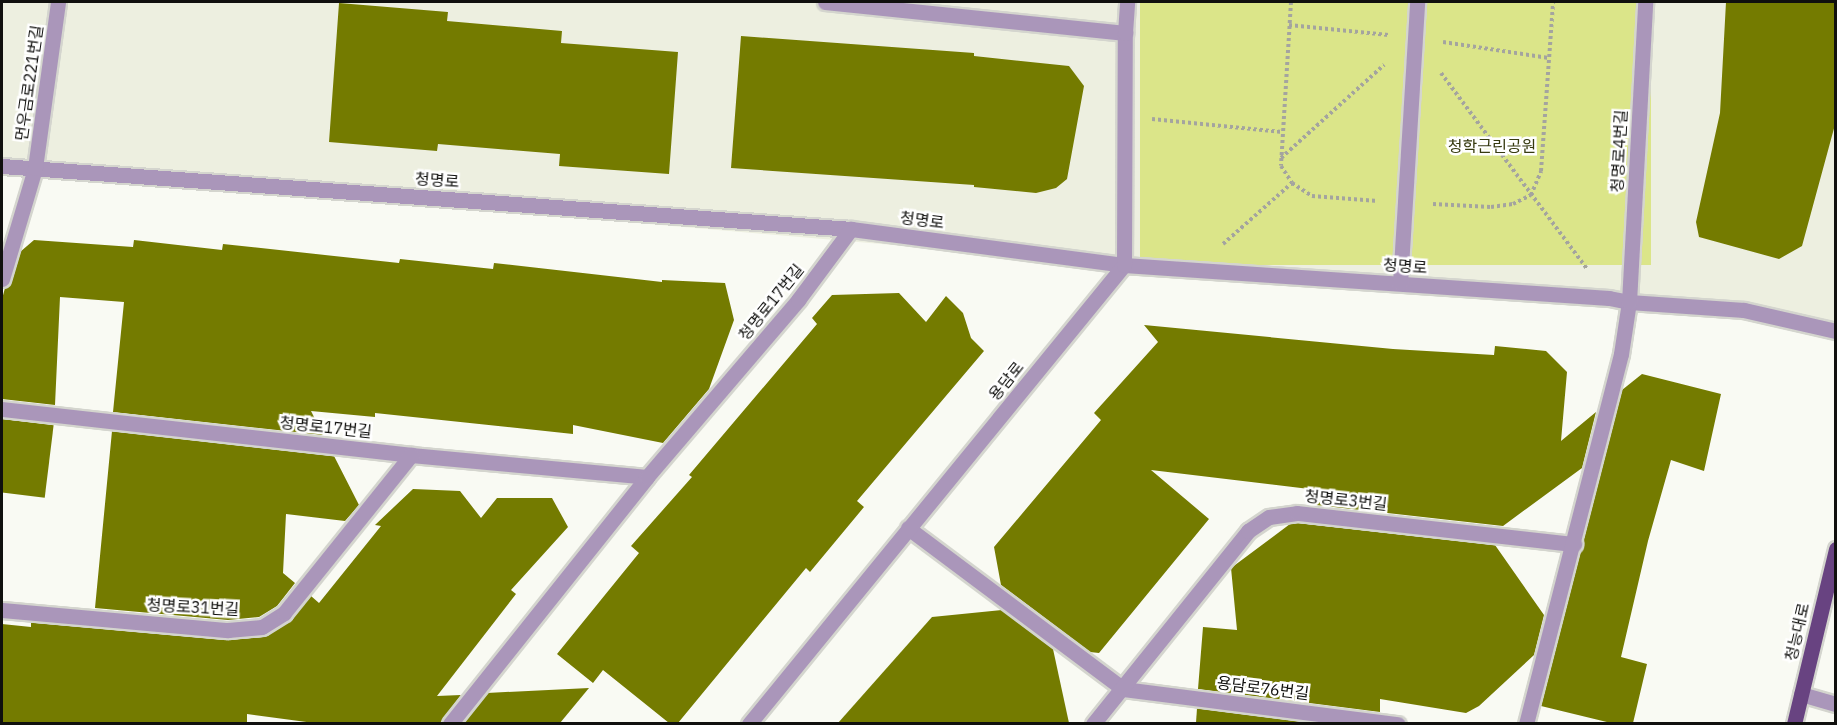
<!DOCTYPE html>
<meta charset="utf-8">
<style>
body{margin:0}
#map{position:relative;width:1837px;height:725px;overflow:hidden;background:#f9faf3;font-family:"IBM Plex Sans","Noto Sans KR",sans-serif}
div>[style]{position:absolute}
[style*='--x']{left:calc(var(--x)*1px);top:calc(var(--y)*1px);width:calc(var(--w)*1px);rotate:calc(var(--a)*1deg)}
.built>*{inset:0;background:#edefe0}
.green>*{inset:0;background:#dbe589;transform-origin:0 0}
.building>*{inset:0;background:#747b00;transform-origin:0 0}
.path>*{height:4px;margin-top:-2px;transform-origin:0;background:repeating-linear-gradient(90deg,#a4a49f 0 3px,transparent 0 6px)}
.roads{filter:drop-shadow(2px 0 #d4d5ce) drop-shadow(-2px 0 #d4d5ce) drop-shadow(0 2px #d4d5ce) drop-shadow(0 -2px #d4d5ce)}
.minor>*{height:15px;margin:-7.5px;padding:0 7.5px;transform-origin:7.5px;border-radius:7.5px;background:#aa96ba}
.major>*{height:15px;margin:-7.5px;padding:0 7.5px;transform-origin:7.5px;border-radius:7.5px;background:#684381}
span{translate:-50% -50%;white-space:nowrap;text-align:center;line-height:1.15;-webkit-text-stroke:5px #fff;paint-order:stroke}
.street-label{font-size:16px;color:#10100e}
.park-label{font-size:16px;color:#373b10}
.frame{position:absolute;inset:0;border:3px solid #10100e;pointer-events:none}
</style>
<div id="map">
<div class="built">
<i style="clip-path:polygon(2px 2px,1835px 2px,1835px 335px,1629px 302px,1124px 265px,2px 168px)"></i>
</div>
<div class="green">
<i style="left:1140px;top:2px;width:511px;height:263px"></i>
</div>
<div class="building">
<i style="clip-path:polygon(1726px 2px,1836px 2px,1836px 121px,1802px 246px,1779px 259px,1699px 237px,1696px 222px,1720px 113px)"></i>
<i style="clip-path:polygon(339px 3px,448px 12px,447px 21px,562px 31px,561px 43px,678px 52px,669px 174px,559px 166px,560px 154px,438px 144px,437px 151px,329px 142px)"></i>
<i style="clip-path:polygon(741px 36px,974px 53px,974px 56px,1069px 66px,1084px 86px,1067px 179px,1056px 188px,1036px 193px,974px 187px,974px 185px,731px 168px)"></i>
<i style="clip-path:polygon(34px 240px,133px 247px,134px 240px,222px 250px,223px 244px,399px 263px,400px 259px,493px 269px,494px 263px,662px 282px,662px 280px,725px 283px,734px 320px,709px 389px,663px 443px,573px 425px,573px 434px,375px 413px,375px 417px,311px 411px,323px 435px,113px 412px,124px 302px,60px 297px,55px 405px,2px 399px,2px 299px,5px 288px,11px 282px,20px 252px)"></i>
<i style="clip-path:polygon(899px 293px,926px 322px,946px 296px,963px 313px,971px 338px,984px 351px,857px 501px,864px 507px,810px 572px,806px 568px,678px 723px,669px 723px,603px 670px,593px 683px,557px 654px,639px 553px,631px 546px,692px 477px,689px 475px,817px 324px,812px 318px,832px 295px)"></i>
<i style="clip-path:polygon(1144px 325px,1393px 349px,1494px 355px,1495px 346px,1546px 351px,1567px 372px,1561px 441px,1596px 412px,1582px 468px,1503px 526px,1316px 505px,1334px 492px,1151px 470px,1209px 519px,1099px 653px,1090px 652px,1001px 585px,994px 547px,1101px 420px,1094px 413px,1158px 342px)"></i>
<i style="clip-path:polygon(1642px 374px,1721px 394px,1704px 471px,1671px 460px,1648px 541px,1621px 657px,1647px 664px,1633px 723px,1611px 723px,1541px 706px,1622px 390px)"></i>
<i style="left:2px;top:419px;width:52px;height:73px;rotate:7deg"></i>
<i style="clip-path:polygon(112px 431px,334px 456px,359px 505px,345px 521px,286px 514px,283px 573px,295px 583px,277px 606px,259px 617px,228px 620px,95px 608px)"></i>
<i style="clip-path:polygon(413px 489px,460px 491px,481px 518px,497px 498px,552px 498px,568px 527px,511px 590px,516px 594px,437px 696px,461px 695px,440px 723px,314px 723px,247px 714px,247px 723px,2px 723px,2px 624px,31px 627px,31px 622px,227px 640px,263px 637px,290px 621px,311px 596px,319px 603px,381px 526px,375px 525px)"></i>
<i style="clip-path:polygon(1297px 523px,1495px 545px,1544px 615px,1534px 655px,1479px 706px,1466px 713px,1380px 699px,1380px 712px,1198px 689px,1203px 627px,1237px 630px,1231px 568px,1290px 524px)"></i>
<i style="clip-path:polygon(1002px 610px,1053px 649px,1069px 723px,838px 723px,932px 617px)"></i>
<i style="clip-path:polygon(589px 688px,560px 723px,463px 723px,487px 693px)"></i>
<i style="clip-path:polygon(1197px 708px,1317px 723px,1196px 723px)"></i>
</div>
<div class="path">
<i style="--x:1291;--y:2;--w:164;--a:93.5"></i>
<i style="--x:1281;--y:166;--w:20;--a:57"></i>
<i style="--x:1292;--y:183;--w:24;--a:33"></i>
<i style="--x:1312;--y:196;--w:66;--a:4.3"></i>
<i style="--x:1289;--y:25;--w:100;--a:5.8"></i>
<i style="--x:1443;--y:42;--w:107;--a:8.6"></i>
<i style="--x:1441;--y:73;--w:244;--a:53.3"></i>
<i style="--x:1152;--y:119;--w:131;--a:5.7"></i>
<i style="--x:1281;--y:158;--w:139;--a:-42.1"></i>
<i style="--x:1433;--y:204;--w:58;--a:3"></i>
<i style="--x:1491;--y:207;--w:22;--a:-8"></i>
<i style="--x:1513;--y:204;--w:20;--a:-27"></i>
<i style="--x:1531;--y:195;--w:26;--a:-67"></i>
<i style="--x:1541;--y:171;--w:169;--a:-85.9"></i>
<i style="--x:1223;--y:244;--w:92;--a:-41.5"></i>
</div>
<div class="roads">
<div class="minor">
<i style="--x:825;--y:2;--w:302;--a:5.9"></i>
<i style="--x:2;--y:166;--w:851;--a:4.24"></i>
<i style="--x:851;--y:229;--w:275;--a:7.5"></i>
<i style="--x:1124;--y:265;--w:486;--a:3.9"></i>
<i style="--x:1609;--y:298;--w:20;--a:11"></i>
<i style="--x:1629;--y:302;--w:115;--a:4"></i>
<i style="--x:1744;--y:310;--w:94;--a:12.9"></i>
<i style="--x:2;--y:279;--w:116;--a:-73.4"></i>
<i style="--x:35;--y:168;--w:168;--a:-82.1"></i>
<i style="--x:1400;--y:283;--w:282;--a:-86.5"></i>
<i style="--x:2;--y:409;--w:412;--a:6.4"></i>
<i style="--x:411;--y:455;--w:237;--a:5.3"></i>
<i style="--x:908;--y:528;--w:269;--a:36.8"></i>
<i style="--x:1123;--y:689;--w:277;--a:7.3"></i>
<i style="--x:2;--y:610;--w:227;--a:5.1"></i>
<i style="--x:228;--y:630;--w:34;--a:-5"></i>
<i style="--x:262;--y:627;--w:26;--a:-32"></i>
<i style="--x:284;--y:613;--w:203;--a:-51.2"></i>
<i style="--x:1801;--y:694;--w:36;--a:16"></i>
<i style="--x:450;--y:724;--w:316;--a:-51.4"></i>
<i style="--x:647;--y:477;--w:233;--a:-49.5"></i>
<i style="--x:798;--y:300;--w:89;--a:-53.3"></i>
<i style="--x:749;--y:724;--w:593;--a:-50.75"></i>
<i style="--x:1124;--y:265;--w:232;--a:-89.8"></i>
<i style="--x:1125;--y:33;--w:31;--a:-86"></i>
<i style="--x:1093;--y:724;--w:248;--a:-51.2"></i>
<i style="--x:1248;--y:531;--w:25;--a:-34"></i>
<i style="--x:1269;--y:517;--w:28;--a:-8"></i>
<i style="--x:1297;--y:513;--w:279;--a:6.4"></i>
<i style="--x:1526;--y:724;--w:382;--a:-75.6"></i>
<i style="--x:1621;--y:354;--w:53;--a:-81.3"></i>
<i style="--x:1629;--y:302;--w:300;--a:-86.9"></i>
</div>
<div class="major">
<i style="--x:1794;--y:724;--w:180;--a:-76.5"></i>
</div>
</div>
<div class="street-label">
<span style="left:29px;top:83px;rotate:-82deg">먼우금로221번길</span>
<span style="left:1619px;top:151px;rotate:-87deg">청명로4번길</span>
<span style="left:437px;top:180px;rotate:4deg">청명로</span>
<span style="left:922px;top:220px;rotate:7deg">청명로</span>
<span style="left:1405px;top:266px;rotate:4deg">청명로</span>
<span style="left:771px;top:302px;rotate:-51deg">청명로17번길</span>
<span style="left:1006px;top:381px;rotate:-51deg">용담로</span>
<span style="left:326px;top:427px;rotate:6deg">청명로17번길</span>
<span style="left:1346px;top:500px;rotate:6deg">청명로3번길</span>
<span style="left:193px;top:607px;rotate:3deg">청명로31번길</span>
<span style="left:1797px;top:632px;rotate:-77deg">청능대로</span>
<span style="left:1263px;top:688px;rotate:7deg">용담로76번길</span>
</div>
<div class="park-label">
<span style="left:1492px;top:146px">청학근린공원</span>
</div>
<div class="frame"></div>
</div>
